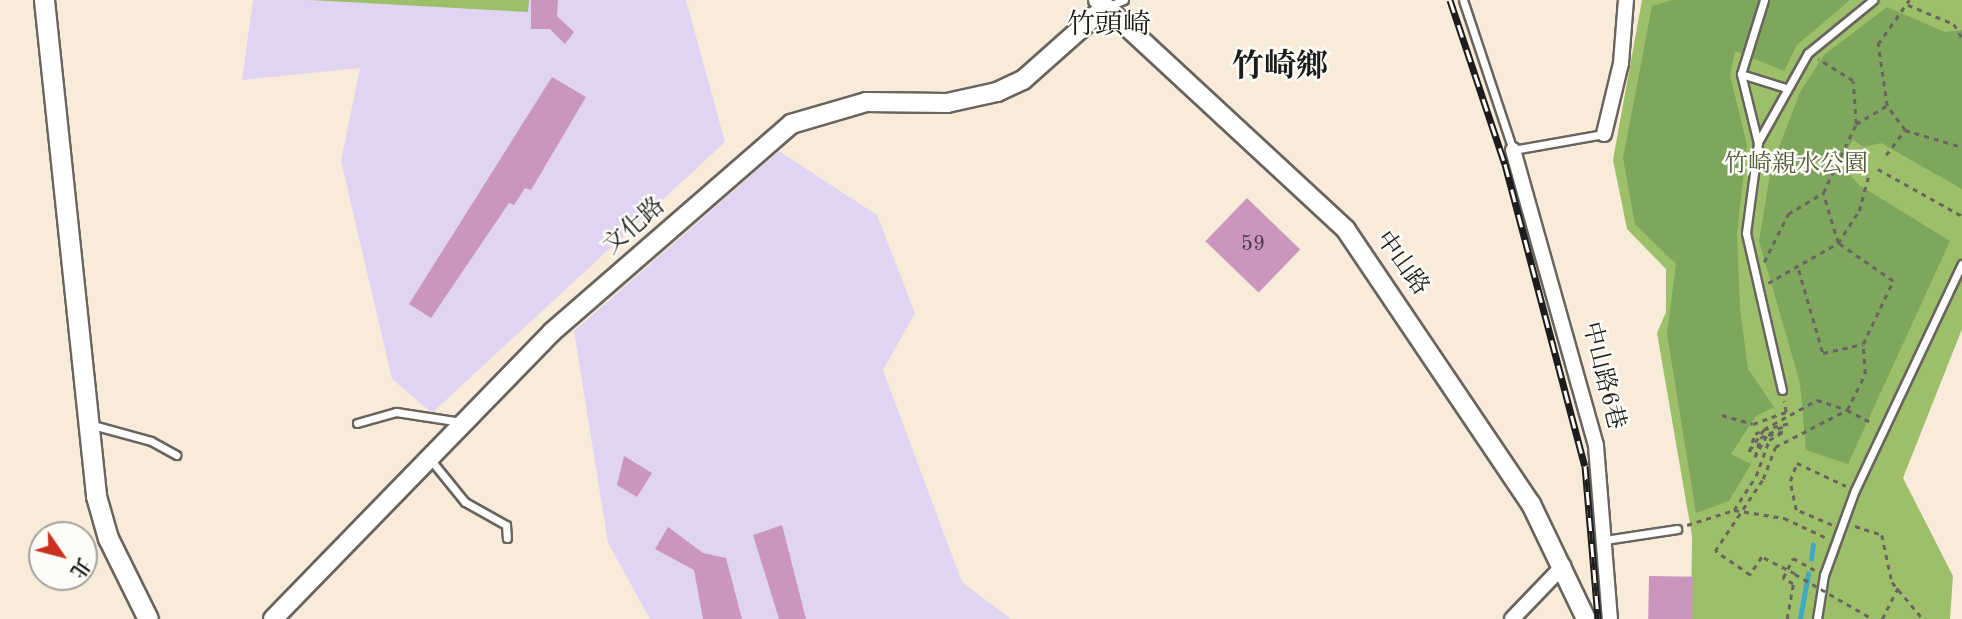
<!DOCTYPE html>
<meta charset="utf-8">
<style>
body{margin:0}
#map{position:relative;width:1962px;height:619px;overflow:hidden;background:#f9ebda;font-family:"Old Standard TT","Noto Serif TC",serif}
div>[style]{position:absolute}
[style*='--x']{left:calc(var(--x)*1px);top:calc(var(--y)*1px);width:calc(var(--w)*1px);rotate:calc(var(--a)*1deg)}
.built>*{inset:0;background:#e1d4f3}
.green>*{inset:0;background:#9dbf69}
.forest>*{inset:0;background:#7ea65d}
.stream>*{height:4.5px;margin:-2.25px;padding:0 2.25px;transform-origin:2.25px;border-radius:2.25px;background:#41a8c2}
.building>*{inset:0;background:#cb96be;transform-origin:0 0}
.path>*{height:2.5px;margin-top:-1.25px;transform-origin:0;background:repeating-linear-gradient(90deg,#69645e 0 5px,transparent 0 10px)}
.roads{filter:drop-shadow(2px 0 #69645e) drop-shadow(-2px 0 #69645e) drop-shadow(0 2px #69645e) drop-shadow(0 -2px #69645e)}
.service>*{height:7px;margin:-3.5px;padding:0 3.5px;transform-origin:3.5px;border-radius:3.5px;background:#fff}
.minor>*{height:14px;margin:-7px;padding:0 7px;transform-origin:7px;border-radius:7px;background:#fff}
.tertiary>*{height:18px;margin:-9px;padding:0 9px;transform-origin:9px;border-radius:9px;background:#fff}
.secondary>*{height:19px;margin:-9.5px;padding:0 9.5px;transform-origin:9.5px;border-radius:9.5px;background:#fff}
.rail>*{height:7px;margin-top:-3.5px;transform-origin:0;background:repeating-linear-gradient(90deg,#fdfcf7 0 13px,#1c1c1c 0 26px);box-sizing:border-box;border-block:2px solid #1c1c1c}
.path-bridge>*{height:2.5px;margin-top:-1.25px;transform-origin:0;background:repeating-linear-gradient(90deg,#69645e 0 5px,transparent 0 10px)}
span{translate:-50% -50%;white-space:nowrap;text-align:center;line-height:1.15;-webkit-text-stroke:5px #fdfcf7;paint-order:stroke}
.number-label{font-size:21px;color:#483a44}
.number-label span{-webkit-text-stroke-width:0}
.park-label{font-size:24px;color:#505d3b}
.street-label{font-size:24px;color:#1c1c1c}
.quarter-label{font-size:28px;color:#1c1c1c}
.district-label{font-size:32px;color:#1c1c1c;font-weight:700}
.north{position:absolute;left:28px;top:521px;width:70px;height:70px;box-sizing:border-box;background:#fdfcf7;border:2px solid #a3a29f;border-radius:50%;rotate:125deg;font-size:19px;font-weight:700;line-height:28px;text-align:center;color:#1c1c1c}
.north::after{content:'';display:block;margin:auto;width:24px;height:32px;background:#c8321e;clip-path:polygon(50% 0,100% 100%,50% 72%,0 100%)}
</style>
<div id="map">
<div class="built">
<i style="clip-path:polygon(253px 0,686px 0,725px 142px,432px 413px,392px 379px,341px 161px,360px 68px,242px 80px)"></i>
<i style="clip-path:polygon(779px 151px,877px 215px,915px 313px,883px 370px,962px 582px,1011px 619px,650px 619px,608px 543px,574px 331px)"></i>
</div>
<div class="green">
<i style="clip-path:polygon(310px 0,529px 0,528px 12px)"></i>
<i style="clip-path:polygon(1642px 0,1962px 0,1962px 329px,1903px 478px,1953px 576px,1950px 619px,1691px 619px,1692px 536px,1657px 333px,1666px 312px,1666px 269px,1627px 229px,1613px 160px)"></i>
</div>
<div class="forest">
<i style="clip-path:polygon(1672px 0,1850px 0,1797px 45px,1784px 71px,1735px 51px,1730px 75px,1747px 145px,1737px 234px,1740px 308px,1748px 369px,1774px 407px,1756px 416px,1731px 454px,1751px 464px,1729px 501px,1696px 513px,1667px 334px,1676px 264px,1635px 224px,1623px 158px,1652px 6px)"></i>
<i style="clip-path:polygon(1887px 7px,1945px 32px,1962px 30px,1962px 189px,1881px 143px,1864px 147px,1853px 140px,1839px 163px,1859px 185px,1950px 241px,1848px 464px,1806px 450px,1800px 383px,1759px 241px,1771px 168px,1800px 92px,1824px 55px)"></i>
</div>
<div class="stream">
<i style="--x:1811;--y:559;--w:14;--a:-82"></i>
<i style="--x:1800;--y:619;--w:46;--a:-79.9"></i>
</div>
<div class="building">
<i style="clip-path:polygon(531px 0,558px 0,557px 16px,574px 32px,565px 44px,550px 29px,531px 29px)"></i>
<i style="clip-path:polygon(552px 77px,586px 97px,531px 190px,525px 188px,514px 205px,509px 203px,431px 318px,409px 304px)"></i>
<i style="left:1247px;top:198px;width:74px;height:60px;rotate:44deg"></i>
<i style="clip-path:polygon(624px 456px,652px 473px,637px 497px,617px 485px)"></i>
<i style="clip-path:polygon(782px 525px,806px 619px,779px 619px,753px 535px)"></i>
<i style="clip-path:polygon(668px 527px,703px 553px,726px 558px,742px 619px,703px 619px,694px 570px,655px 549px)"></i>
<i style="left:1649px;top:576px;width:44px;height:43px;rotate:1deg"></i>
</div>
<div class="path">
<i style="--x:1908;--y:5;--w:50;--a:22.4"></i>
<i style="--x:1954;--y:24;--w:16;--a:60"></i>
<i style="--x:1856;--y:124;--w:35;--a:-31"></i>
<i style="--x:1905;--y:130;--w:59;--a:16.6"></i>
<i style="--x:1886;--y:155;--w:31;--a:-53"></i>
<i style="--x:1905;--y:130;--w:30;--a:-127"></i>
<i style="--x:1887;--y:106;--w:63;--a:-98.3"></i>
<i style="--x:1878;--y:44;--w:54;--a:-54.8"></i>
<i style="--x:1878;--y:169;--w:96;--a:29.2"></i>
<i style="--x:1764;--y:262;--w:54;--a:-63.4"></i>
<i style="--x:1788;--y:214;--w:41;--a:-31"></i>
<i style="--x:1823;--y:193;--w:76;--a:-64.4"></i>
<i style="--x:1856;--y:124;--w:43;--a:-94"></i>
<i style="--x:1853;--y:81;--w:41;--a:-147.8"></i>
<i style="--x:1799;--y:270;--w:86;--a:73.9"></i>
<i style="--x:1823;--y:353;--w:41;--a:-12.7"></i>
<i style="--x:1863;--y:344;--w:70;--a:-64.5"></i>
<i style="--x:1893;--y:281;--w:67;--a:-145.4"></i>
<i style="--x:1838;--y:243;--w:52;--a:-106.7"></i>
<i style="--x:1768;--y:283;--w:81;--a:-29.7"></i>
<i style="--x:1838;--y:243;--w:38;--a:-57"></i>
<i style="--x:1859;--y:211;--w:35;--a:-75"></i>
<i style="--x:1722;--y:415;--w:32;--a:16"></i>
<i style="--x:1753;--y:424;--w:35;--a:-20"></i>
<i style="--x:1786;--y:412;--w:11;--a:-100"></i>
<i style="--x:1734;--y:510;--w:40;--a:-57.1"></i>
<i style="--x:1756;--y:476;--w:38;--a:-70"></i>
<i style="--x:1769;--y:440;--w:16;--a:-30"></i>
<i style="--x:1783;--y:432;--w:16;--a:166"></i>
<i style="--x:1767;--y:436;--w:24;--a:120"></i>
<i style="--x:1755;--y:457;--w:20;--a:-75"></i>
<i style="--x:1760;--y:438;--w:31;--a:-27"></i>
<i style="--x:1788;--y:424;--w:25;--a:166"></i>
<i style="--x:1764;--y:430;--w:27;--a:124"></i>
<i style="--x:1749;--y:452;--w:19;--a:-72"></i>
<i style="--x:1755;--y:434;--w:71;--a:-28.7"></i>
<i style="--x:1817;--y:400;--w:32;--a:18"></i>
<i style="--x:1847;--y:410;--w:40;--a:-63.4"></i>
<i style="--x:1865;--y:374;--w:30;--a:-94"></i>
<i style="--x:1687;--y:525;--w:49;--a:-17.7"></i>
<i style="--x:1734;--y:510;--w:51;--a:9.1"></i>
<i style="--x:1784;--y:518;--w:47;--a:24.9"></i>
<i style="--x:1832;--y:525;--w:39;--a:-157"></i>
<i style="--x:1796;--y:510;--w:30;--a:-102"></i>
<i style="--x:1790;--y:481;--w:19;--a:-69"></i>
<i style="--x:1797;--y:463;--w:54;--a:25.1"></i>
<i style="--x:1855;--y:526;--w:28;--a:18"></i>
<i style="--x:1882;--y:535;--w:48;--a:78"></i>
<i style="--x:1892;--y:582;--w:48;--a:50"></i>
<i style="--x:1795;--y:574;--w:37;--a:-153"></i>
<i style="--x:1762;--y:557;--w:22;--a:124"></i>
<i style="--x:1750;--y:575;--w:42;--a:-145.6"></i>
<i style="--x:1715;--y:551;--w:87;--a:-56.3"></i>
<i style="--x:1763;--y:479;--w:34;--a:-69"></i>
<i style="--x:1775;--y:447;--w:81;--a:-27.2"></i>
<i style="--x:1847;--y:410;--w:30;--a:27"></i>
<i style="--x:1787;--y:619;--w:36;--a:-80"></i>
<i style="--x:1793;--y:584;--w:12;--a:-149"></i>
<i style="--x:1783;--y:578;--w:22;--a:-63"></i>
<i style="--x:1793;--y:558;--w:25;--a:29"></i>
<i style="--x:1882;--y:619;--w:35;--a:-63"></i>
</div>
<div class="roads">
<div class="service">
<i style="--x:1463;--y:0;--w:158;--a:71.6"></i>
<i style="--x:1513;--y:150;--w:92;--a:-10"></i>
<i style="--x:1764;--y:0;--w:77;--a:107.3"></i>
<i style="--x:1741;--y:74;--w:71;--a:76.2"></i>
<i style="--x:1758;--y:143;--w:91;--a:97.6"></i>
<i style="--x:1746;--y:233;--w:161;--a:77.1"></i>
<i style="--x:1109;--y:6;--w:16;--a:-22"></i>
<i style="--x:1741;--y:74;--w:47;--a:17.3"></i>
<i style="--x:1758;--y:142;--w:102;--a:-60.7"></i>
<i style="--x:1808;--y:53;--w:84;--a:-39.2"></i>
<i style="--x:357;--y:423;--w:41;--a:-15.8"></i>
<i style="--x:396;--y:412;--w:66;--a:8.7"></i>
<i style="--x:89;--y:424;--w:64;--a:15.3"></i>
<i style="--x:151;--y:441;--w:29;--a:29"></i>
<i style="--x:430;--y:459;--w:55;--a:50.9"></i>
<i style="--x:465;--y:502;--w:47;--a:29.3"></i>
<i style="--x:506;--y:525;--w:13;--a:86"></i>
<i style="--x:1605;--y:540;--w:73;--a:-8.7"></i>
<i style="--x:1817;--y:619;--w:45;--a:-81"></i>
<i style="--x:1824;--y:575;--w:90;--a:-70"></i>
<i style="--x:1855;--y:490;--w:250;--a:-64.7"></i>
</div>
<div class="minor">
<i style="--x:1604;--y:134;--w:73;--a:-76.5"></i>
<i style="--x:1621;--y:63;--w:63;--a:-85.5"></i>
<i style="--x:1513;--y:150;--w:307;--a:74.3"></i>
<i style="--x:1596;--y:446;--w:174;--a:85.4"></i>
<i style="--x:1512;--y:619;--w:74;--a:-46.1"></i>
</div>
<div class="tertiary">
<i style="--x:1098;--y:0;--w:338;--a:42.8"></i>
<i style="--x:1346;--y:230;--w:331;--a:56"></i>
<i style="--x:1531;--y:504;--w:127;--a:64.4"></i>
<i style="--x:273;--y:619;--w:400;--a:-45.8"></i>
<i style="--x:552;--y:332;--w:317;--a:-41"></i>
<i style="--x:791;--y:124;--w:78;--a:-16.3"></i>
<i style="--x:866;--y:102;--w:81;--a:0.7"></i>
<i style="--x:947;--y:103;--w:51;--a:-12.4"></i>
<i style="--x:997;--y:92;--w:29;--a:-25"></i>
<i style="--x:1023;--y:80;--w:108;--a:-41.6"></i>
</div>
<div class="secondary">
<i style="--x:44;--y:0;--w:499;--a:84"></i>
<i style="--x:96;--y:496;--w:44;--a:74.1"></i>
<i style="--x:108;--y:538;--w:90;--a:63.7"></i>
</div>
</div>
<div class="rail">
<i style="--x:1450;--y:0;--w:173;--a:71.5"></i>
<i style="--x:1505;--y:164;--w:312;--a:75.2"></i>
<i style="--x:1585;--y:466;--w:154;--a:85.1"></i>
</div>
<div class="path-bridge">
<i style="--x:1795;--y:574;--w:90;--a:30"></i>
</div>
<div class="number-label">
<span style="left:1253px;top:245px">59</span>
</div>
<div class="park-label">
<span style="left:1796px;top:166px">竹崎親水公園</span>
</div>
<div class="street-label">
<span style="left:635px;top:227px;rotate:-41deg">文化路</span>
<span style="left:1401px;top:264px;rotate:54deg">中山路</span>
<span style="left:1602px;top:376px;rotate:76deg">中山路6巷</span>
</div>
<div class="quarter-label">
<span style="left:1109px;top:26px">竹頭崎</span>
</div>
<div class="district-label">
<span style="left:1280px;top:68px">竹崎鄉</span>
</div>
<div class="north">北</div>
</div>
